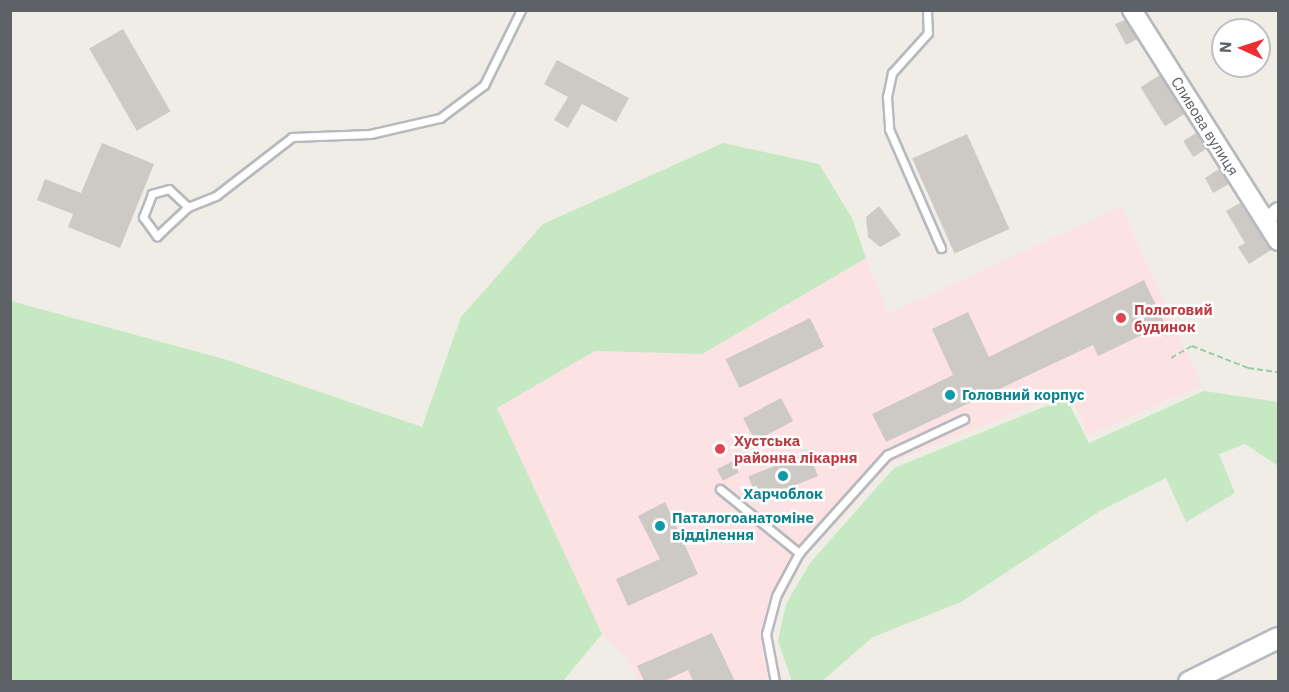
<!DOCTYPE html>
<meta charset="utf-8">
<style>
body{margin:0}
#map{position:relative;width:1289px;height:692px;overflow:hidden;background:#f0ede6;font-family:"IBM Plex Sans",sans-serif}
div>[style]{position:absolute}
[style*='--x']{left:calc(var(--x)*1px);top:calc(var(--y)*1px);width:calc(var(--w)*1px);rotate:calc(var(--a)*1deg)}
.medical>*{inset:0;background:#fce2e3}
.green>*{inset:0;background:#c6e8c2}
.building>*{inset:0;background:#cdc9c5;transform-origin:0 0}
.path>*{height:2px;margin-top:-1px;transform-origin:0;background:repeating-linear-gradient(90deg,#9bcca4 0 6px,transparent 0 9px)}
.roads{filter:drop-shadow(2px 0 #b6b9bd) drop-shadow(-2px 0 #b6b9bd) drop-shadow(0 2px #b6b9bd) drop-shadow(0 -2px #b6b9bd)}
.service>*{height:7px;margin:-3.5px;padding:0 3.5px;transform-origin:3.5px;border-radius:3.5px;background:#fff}
.minor>*{height:14px;margin:-7px;padding:0 7px;transform-origin:7px;border-radius:7px;background:#fff}
.tertiary>*{height:18px;margin:-9px;padding:0 9px;transform-origin:9px;border-radius:9px;background:#fff}
.secondary>*{height:20px;margin:-10px;padding:0 10px;transform-origin:10px;border-radius:10px;background:#fff}
.dots>*{width:16px;height:16px;translate:-50% -50%;box-sizing:border-box;border:3px solid #fff;border-radius:50%}
span{translate:-50% -50%;white-space:nowrap;text-align:center;line-height:1.15;-webkit-text-stroke:5px #fff;paint-order:stroke}
.street-label{font-size:15px;color:#5d6267}
.health-label{font-size:15px;color:#be3a42;font-weight:700}
.left{translate:0 -50%;text-align:left}
.culture-label{font-size:15px;color:#0d838f;font-weight:700}
.frame{position:absolute;inset:0;border:12px solid #5d6267;pointer-events:none}
.north{position:absolute;left:1211px;top:18px;width:60px;height:60px;box-sizing:border-box;background:#fff;border:2px solid #bec0c2;border-radius:50%;rotate:273deg;font-size:16px;font-weight:700;line-height:24px;text-align:center;color:#5d6267}
.north::after{content:'';display:block;margin:auto;width:21px;height:27px;background:#ef2d33;clip-path:polygon(50% 0,100% 100%,50% 72%,0 100%)}
</style>
<div id="map">
<div class="medical">
<i style="clip-path:polygon(1121px 207px,1201px 385px,1088px 436px,1069px 391px,892px 462px,807px 555px,783px 598px,772px 633px,783px 682px,637px 681px,627px 658px,602px 634px,497px 408px,595px 351px,702px 354px,866px 258px,888px 314px)"></i>
</div>
<div class="green">
<i style="clip-path:polygon(723px 143px,819px 164px,852px 218px,866px 258px,702px 354px,595px 351px,497px 408px,602px 634px,563px 681px,11px 681px,11px 301px,224px 359px,422px 427px,461px 317px,543px 224px)"></i>
<i style="clip-path:polygon(1204px 391px,1278px 402px,1278px 466px,1245px 444px,1219px 454px,1235px 493px,1186px 522px,1166px 478px,1100px 511px,961px 602px,873px 637px,822px 681px,792px 681px,778px 641px,786px 604px,810px 563px,894px 468px,1066px 398px,1089px 443px)"></i>
</div>
<div class="building">
<i style="clip-path:polygon(1125px 20px,1137px 39px,1126px 45px,1115px 24px)"></i>
<i style="left:123px;top:29px;width:95px;height:39px;rotate:60deg"></i>
<i style="clip-path:polygon(557px 60px,629px 98px,616px 122px,582px 104px,568px 128px,554px 120px,568px 97px,544px 84px)"></i>
<i style="left:1160px;top:75px;width:46px;height:23px;rotate:58deg"></i>
<i style="left:1196px;top:133px;width:19px;height:15px;rotate:58deg"></i>
<i style="left:967px;top:134px;width:104px;height:60px;rotate:66deg"></i>
<i style="clip-path:polygon(102px 143px,154px 164px,120px 248px,68px 227px,73px 214px,37px 200px,45px 179px,81px 193px)"></i>
<i style="clip-path:polygon(1219px 169px,1229px 184px,1213px 193px,1205px 178px)"></i>
<i style="clip-path:polygon(1240px 203px,1271px 250px,1249px 264px,1238px 247px,1245px 243px,1226px 211px)"></i>
<i style="clip-path:polygon(879px 206px,901px 235px,880px 247px,868px 237px,866px 217px)"></i>
<i style="clip-path:polygon(1144px 280px,1165px 324px,1098px 356px,1093px 345px,886px 442px,872px 414px,953px 375px,932px 329px,968px 312px,989px 357px)"></i>
<i style="left:810px;top:318px;width:32px;height:94px;rotate:64deg"></i>
<i style="left:781px;top:398px;width:26px;height:43px;rotate:62deg"></i>
<i style="left:809px;top:453px;width:25px;height:65px;rotate:69deg"></i>
<i style="left:733px;top:461px;width:13px;height:18px;rotate:63deg"></i>
<i style="clip-path:polygon(665px 502px,698px 574px,628px 606px,616px 579px,660px 559px,638px 516px)"></i>
<i style="clip-path:polygon(712px 633px,735px 681px,693px 681px,688px 670px,664px 681px,644px 681px,637px 666px)"></i>
</div>
<div class="path">
<i style="--x:1171;--y:358;--w:24;--a:-30"></i>
<i style="--x:1192;--y:346;--w:60;--a:21.4"></i>
<i style="--x:1248;--y:368;--w:30;--a:8"></i>
</div>
<div class="roads">
<div class="service">
<i style="--x:927;--y:10;--w:23;--a:88"></i>
<i style="--x:928;--y:33;--w:54;--a:132"></i>
<i style="--x:892;--y:73;--w:25;--a:102"></i>
<i style="--x:887;--y:97;--w:32;--a:86"></i>
<i style="--x:889;--y:129;--w:130;--a:66.4"></i>
<i style="--x:188;--y:207;--w:26;--a:-137"></i>
<i style="--x:169;--y:189;--w:18;--a:164"></i>
<i style="--x:152;--y:194;--w:25;--a:111"></i>
<i style="--x:143;--y:217;--w:24;--a:54"></i>
<i style="--x:157;--y:236;--w:42;--a:-43.1"></i>
<i style="--x:188;--y:207;--w:31;--a:-22"></i>
<i style="--x:217;--y:195;--w:95;--a:-37.7"></i>
<i style="--x:292;--y:137;--w:78;--a:-2.2"></i>
<i style="--x:370;--y:134;--w:72;--a:-12.9"></i>
<i style="--x:440;--y:118;--w:55;--a:-36.9"></i>
<i style="--x:484;--y:85;--w:84;--a:-63.7"></i>
<i style="--x:720;--y:489;--w:102;--a:39"></i>
<i style="--x:775;--y:682;--w:49;--a:-100.6"></i>
<i style="--x:766;--y:634;--w:39;--a:-75"></i>
<i style="--x:776;--y:596;--w:49;--a:-61.9"></i>
<i style="--x:799;--y:553;--w:132;--a:-48.1"></i>
<i style="--x:887;--y:455;--w:85;--a:-25.1"></i>
</div>
<div class="minor">
<i style="--x:1265;--y:221;--w:17;--a:-40"></i>
</div>
<div class="tertiary">
<i style="--x:1132;--y:10;--w:273;--a:57.7"></i>
</div>
<div class="secondary">
<i style="--x:1189;--y:682;--w:99;--a:-26.3"></i>
</div>
</div>
<div class="dots">
<i style="left:1121px;top:318px;background:#e0444e"></i>
<i style="left:950px;top:395px;background:#0f9aa8"></i>
<i style="left:720px;top:449px;background:#e0444e"></i>
<i style="left:783px;top:476px;background:#0f9aa8"></i>
<i style="left:660px;top:526px;background:#0f9aa8"></i>
</div>
<div class="street-label">
<span style="left:1205px;top:126px;rotate:58deg">Сливова вулиця</span>
</div>
<div class="health-label">
<span class="left" style="left:1134px;top:318px">Пологовий<br>будинок</span>
<span class="left" style="left:734px;top:449px">Хустська<br>районна лікарня</span>
</div>
<div class="culture-label">
<span class="left" style="left:962px;top:395px">Головний корпус</span>
<span style="left:783px;top:494px">Харчоблок</span>
<span class="left" style="left:672px;top:526px">Паталогоанатоміне<br>відділення</span>
</div>
<div class="frame"></div>
<div class="north">N</div>
</div>
